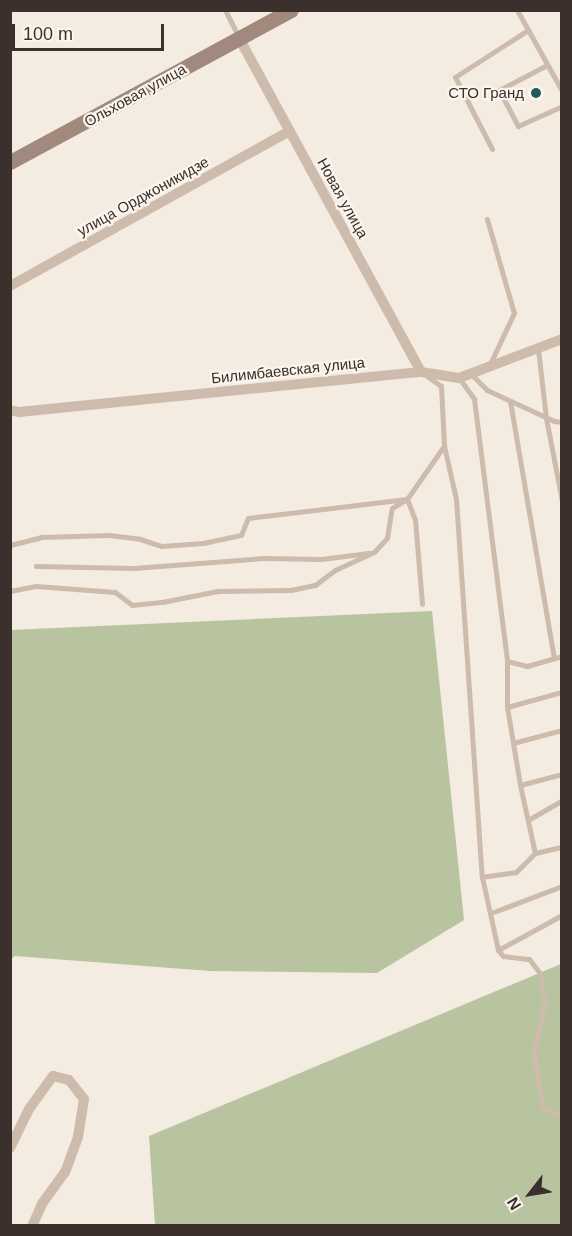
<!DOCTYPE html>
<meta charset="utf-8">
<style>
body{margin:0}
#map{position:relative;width:572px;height:1236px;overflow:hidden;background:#f4ebe1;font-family:Helvetica,sans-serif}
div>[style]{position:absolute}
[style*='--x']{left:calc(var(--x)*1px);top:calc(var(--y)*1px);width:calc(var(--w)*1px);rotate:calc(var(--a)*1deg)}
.green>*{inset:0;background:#b8c4a0}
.service>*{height:5px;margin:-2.5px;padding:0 2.5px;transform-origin:2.5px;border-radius:2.5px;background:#cdbbac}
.minor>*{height:10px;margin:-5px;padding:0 5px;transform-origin:5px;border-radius:5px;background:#cdbbac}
.secondary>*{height:15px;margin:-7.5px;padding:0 7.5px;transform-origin:7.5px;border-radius:7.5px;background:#a18a7d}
.dots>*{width:16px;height:16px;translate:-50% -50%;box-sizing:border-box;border:3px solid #fbf5ee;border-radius:50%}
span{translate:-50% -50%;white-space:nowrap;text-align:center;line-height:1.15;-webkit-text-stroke:4.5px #fbf5ee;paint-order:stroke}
.poi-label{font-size:15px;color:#3b302b}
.right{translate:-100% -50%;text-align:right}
.street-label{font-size:15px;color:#3b302b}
.frame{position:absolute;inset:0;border:12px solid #3b302b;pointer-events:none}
.north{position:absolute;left:500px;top:1164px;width:60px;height:60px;-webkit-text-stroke:4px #fbf5ee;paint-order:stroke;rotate:239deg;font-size:16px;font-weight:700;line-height:24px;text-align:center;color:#3b302b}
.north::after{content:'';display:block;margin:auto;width:21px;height:27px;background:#3b302b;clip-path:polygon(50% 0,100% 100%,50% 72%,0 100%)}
.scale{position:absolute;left:12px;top:24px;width:152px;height:27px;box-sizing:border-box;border:3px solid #3b302b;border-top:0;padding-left:8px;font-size:18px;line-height:21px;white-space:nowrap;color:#3b302b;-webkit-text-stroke:4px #fbf5ee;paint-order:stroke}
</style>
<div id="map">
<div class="green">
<i style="clip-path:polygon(432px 611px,464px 920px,377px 973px,210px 971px,15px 956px,11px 959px,11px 630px)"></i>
<i style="clip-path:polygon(561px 964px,561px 1225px,155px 1225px,149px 1136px)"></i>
</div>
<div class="service">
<i style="--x:225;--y:10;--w:29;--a:63"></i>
<i style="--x:517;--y:10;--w:93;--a:60.9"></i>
<i style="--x:547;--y:65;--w:54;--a:152.5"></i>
<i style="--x:499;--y:90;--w:41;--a:62.2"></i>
<i style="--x:518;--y:126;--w:48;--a:-24.4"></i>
<i style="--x:492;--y:149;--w:81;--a:-117.2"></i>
<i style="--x:455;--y:77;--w:87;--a:-32.8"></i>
<i style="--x:487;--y:219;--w:98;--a:74"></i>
<i style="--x:514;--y:313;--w:56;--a:115.2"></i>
<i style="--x:538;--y:349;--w:69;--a:83.4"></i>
<i style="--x:546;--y:418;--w:85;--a:79.1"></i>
<i style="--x:471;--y:374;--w:23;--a:45"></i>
<i style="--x:487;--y:390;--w:74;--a:24.8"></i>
<i style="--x:554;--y:421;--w:8;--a:7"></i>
<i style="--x:427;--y:376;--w:17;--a:36"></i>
<i style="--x:441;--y:386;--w:60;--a:87.1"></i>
<i style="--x:444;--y:446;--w:54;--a:77.2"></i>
<i style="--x:456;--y:499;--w:379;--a:86.1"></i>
<i style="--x:482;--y:877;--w:75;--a:77.6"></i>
<i style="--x:498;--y:950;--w:8;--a:50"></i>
<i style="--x:503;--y:956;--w:26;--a:7"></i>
<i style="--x:529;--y:959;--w:18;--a:52"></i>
<i style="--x:540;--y:973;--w:31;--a:81"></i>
<i style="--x:545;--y:1004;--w:48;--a:103.2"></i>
<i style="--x:534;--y:1051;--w:56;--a:81.7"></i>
<i style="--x:542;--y:1106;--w:23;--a:29"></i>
<i style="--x:459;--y:378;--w:26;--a:54"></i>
<i style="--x:474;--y:399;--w:264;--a:82.8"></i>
<i style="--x:507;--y:661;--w:46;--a:90"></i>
<i style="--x:507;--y:707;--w:79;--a:80.5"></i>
<i style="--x:520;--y:785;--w:70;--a:77.6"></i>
<i style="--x:535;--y:853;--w:27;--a:135"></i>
<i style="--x:516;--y:872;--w:34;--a:172"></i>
<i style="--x:510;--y:401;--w:261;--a:80.3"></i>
<i style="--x:10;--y:545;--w:32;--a:-14"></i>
<i style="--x:41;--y:537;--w:68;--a:-1.7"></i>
<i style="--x:109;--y:535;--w:31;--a:7"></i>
<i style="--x:140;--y:539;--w:22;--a:18"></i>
<i style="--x:161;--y:546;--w:42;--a:-4.1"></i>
<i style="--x:203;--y:543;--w:39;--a:-12"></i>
<i style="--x:241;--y:535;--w:18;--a:-68"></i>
<i style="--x:248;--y:518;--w:160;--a:-6.8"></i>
<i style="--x:407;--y:499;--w:22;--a:69"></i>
<i style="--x:415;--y:520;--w:84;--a:85.2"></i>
<i style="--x:36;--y:566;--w:98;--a:1.2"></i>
<i style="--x:134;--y:568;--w:129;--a:-4.4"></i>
<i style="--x:263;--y:558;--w:58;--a:1"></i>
<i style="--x:321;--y:559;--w:48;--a:-7.1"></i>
<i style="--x:10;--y:591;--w:26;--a:-11"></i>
<i style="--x:36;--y:586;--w:79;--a:4.3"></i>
<i style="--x:115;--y:592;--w:21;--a:37"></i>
<i style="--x:132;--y:605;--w:30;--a:-6"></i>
<i style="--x:162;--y:602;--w:57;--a:-11.1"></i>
<i style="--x:218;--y:591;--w:73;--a:-0.8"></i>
<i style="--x:291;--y:590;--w:25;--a:-12"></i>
<i style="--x:315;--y:585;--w:25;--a:-37"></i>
<i style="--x:335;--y:570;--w:43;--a:-24.8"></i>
<i style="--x:374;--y:552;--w:19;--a:-47"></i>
<i style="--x:387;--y:538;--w:30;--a:-81"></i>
<i style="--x:392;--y:508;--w:17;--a:-31"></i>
<i style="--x:407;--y:499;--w:65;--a:-55.1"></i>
<i style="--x:507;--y:661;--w:21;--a:14"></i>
<i style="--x:527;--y:666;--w:36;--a:-16"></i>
<i style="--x:507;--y:707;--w:57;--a:-15.3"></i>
<i style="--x:513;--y:743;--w:51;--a:-14.9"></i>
<i style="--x:520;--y:785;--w:43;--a:-14.7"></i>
<i style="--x:528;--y:820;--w:39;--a:-30"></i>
<i style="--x:535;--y:853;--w:28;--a:-13"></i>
<i style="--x:491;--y:913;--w:76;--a:-20.8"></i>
<i style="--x:498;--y:950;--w:73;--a:-28.7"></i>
</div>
<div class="minor">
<i style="--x:239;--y:38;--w:380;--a:61.4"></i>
<i style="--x:10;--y:286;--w:320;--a:-29"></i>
<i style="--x:10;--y:410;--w:9;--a:13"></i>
<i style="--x:19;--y:412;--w:404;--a:-5.7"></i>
<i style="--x:421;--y:372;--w:38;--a:9"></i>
<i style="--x:459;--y:378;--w:110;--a:-20.7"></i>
<i style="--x:10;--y:1148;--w:43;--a:-64"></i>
<i style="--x:29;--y:1109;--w:41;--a:-54"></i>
<i style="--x:53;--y:1076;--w:16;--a:14"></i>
<i style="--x:69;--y:1080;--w:24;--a:52"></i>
<i style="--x:84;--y:1099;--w:38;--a:99"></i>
<i style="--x:78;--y:1137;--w:37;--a:110"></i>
<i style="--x:65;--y:1172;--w:39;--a:126"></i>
<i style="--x:42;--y:1204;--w:24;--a:114"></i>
</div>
<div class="secondary">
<i style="--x:10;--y:162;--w:319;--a:-28.4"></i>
</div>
<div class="dots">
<i style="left:536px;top:93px;background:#1f5a5e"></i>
</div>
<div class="poi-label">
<span class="right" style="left:524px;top:93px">СТО Гранд</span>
</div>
<div class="street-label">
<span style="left:135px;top:95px;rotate:-29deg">Ольховая улица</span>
<span style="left:143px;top:196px;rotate:-29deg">улица Орджоникидзе</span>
<span style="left:343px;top:198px;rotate:61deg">Новая улица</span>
<span style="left:288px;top:370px;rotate:-6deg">Билимбаевская улица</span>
</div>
<div class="frame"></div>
<div class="north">N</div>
<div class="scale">100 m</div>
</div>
